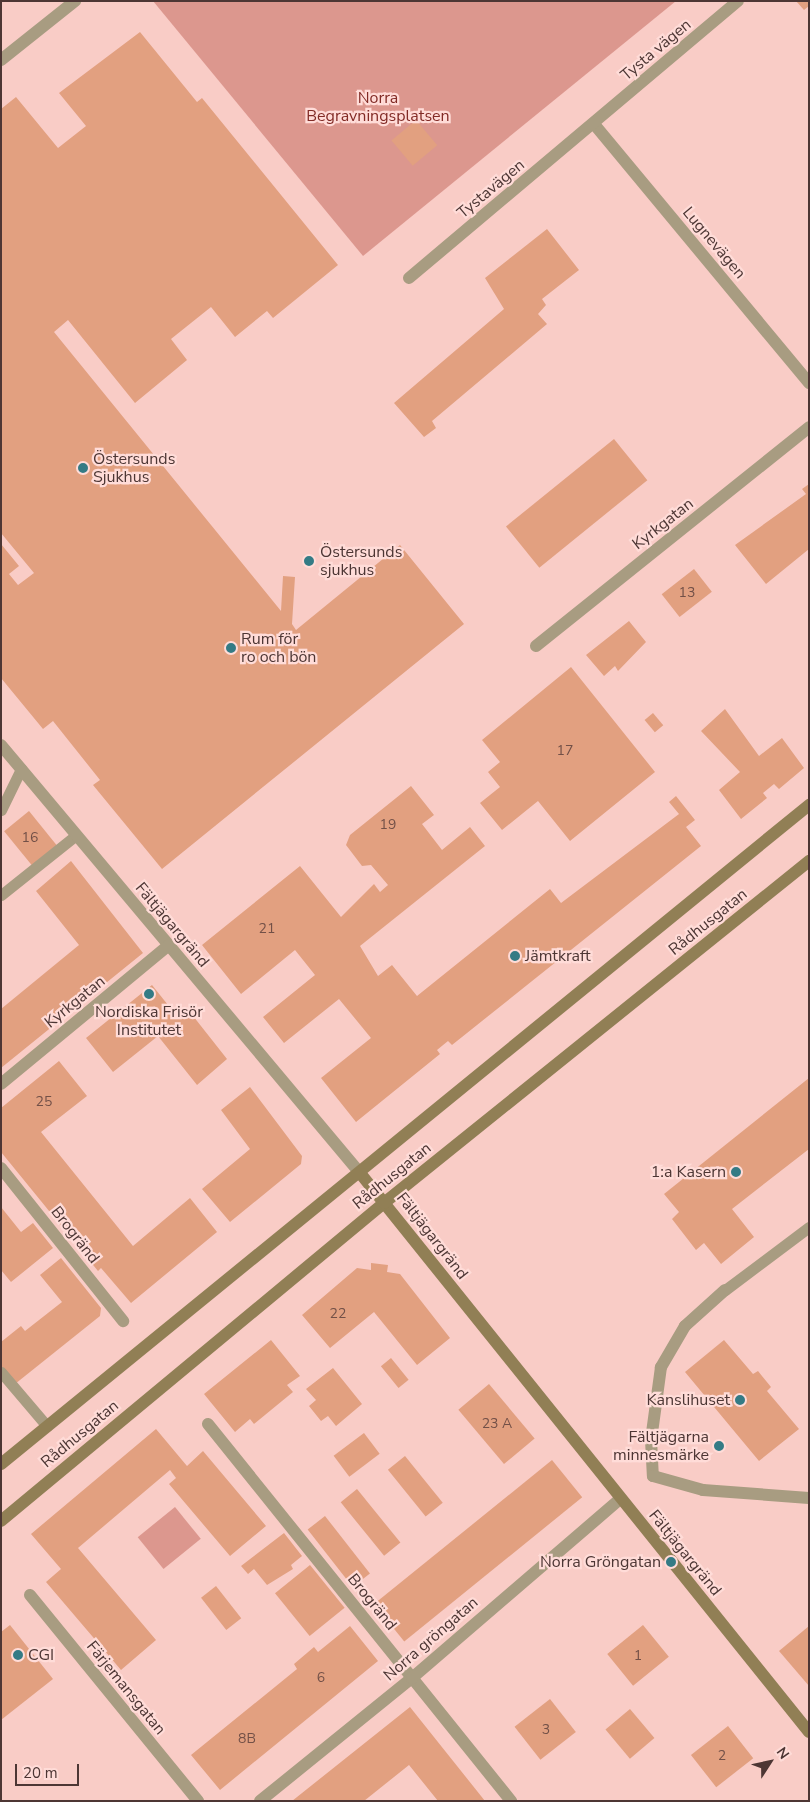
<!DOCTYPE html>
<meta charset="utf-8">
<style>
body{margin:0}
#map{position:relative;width:810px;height:1802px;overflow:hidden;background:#f9ccc6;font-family:"Nunito Sans",sans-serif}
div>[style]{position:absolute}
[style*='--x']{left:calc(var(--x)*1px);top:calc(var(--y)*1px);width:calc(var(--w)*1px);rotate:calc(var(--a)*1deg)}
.green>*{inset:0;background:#dc978e;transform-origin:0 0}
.building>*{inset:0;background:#e2a080;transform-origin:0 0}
.lane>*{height:11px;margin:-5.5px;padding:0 5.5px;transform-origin:5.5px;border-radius:5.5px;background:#a89c81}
.street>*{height:12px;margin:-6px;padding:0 6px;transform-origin:6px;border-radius:6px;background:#a89c81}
.secondary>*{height:12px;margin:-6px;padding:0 6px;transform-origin:6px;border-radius:6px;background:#917f55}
.dots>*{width:14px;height:14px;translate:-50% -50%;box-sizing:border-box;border:2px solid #ffdcd8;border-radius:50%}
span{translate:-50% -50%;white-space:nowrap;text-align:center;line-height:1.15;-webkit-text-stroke:4.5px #ffdcd8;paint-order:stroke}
.number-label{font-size:14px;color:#725047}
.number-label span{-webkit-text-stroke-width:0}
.street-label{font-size:16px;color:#4d3634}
.park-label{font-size:16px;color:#822b26}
.poi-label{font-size:16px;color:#4d3634}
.left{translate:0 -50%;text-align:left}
.right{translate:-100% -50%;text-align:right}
.frame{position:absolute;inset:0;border:2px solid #4d3634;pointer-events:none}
.north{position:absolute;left:745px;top:1737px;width:50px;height:50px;-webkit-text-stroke:4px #ffdcd8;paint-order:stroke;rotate:55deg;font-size:14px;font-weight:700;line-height:20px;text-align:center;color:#4d3634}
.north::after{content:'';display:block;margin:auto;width:18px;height:22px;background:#4d3634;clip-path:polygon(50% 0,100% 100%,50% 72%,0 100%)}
.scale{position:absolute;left:15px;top:1764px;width:64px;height:22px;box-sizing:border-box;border:2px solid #4d3634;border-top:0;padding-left:6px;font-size:15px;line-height:18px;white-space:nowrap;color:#4d3634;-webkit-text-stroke:4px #ffdcd8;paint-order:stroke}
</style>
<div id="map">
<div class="green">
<i style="clip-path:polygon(153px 1px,676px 1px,363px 256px)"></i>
<i style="left:175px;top:1507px;width:41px;height:48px;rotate:51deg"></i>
</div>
<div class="building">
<i style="clip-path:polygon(796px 1px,809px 1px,809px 6px,804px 10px)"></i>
<i style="clip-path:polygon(140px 32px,197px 102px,202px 98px,338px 265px,273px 318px,267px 311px,235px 337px,211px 307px,171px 339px,187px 360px,135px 403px,68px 320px,54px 332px,281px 611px,283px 576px,295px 577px,292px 624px,296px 630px,400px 545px,464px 624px,162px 869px,93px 785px,100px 780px,53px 721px,43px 729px,1px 678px,1px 544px,19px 566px,9px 574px,18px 585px,34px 573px,1px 533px,1px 109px,16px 97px,58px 148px,86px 126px,59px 93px)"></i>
<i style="left:416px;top:120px;width:33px;height:32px;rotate:50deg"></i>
<i style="clip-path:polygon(547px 229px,579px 270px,542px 299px,546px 305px,538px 314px,547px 324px,432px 421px,436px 428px,424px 437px,394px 403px,504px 309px,485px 278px)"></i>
<i style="left:614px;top:439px;width:53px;height:139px;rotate:51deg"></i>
<i style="clip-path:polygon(809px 484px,809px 549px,766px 584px,735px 545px,806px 494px,802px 489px)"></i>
<i style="left:694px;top:569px;width:29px;height:41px;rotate:52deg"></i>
<i style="clip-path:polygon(629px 621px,646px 642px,618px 671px,615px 666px,604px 676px,586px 655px)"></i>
<i style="clip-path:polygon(571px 667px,655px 772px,570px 841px,538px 801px,502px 830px,480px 803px,500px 787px,488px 772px,500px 762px,482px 740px)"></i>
<i style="clip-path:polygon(725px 709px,759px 756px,782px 738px,804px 768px,779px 789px,774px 784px,763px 793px,767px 798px,741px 819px,719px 790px,740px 772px,701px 731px)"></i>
<i style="left:653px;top:713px;width:16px;height:11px;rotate:50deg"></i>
<i style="clip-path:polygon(411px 786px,434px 815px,422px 824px,442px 850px,470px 827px,485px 846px,360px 946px,378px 976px,392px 965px,417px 996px,550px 889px,561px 903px,679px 814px,669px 802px,676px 796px,695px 820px,686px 827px,701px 846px,452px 1045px,448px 1041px,437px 1050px,440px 1054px,356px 1122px,321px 1078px,371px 1038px,339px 999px,284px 1043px,263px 1017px,315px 975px,295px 950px,241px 994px,202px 945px,300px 866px,341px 917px,374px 884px,380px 892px,388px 885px,371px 865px,362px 866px,346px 845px,350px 835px)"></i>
<i style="left:29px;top:811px;width:44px;height:32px;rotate:51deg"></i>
<i style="clip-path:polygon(71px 861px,143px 953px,1px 1068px,1px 1009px,79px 945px,36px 891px)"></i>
<i style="clip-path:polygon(152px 985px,176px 1015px,186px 1007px,227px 1059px,197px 1085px,158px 1036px,113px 1072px,86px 1038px)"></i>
<i style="clip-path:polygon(59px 1061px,87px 1096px,41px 1132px,133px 1246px,190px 1198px,217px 1232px,131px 1303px,101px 1268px,98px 1271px,1px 1152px,1px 1108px)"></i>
<i style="clip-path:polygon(809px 1078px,809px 1149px,732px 1209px,754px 1237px,721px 1264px,704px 1243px,696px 1250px,672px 1219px,679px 1212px,664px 1194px)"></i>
<i style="clip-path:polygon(250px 1087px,302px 1156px,301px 1164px,230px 1222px,202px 1189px,250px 1149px,221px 1110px)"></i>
<i style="clip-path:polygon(1px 1207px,21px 1232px,33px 1223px,53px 1248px,11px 1282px,1px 1270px)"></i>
<i style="clip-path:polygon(61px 1258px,101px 1308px,100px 1316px,15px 1384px,1px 1366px,1px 1342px,21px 1326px,25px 1331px,62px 1302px,40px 1275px)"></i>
<i style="clip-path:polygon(371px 1263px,388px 1265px,387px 1272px,400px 1274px,450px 1338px,417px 1365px,374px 1312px,330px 1348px,302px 1315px,357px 1268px,371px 1270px)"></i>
<i style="clip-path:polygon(271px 1340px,300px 1376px,287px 1385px,293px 1392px,254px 1424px,250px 1419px,235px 1432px,204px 1394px)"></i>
<i style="clip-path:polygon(724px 1340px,753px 1374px,758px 1371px,771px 1387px,767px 1391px,799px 1429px,759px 1461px,685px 1372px)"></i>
<i style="left:391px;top:1358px;width:28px;height:13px;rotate:51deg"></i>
<i style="clip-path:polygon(333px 1368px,362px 1404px,336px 1426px,328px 1416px,321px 1421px,309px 1406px,316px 1400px,306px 1389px)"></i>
<i style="left:489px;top:1384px;width:71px;height:40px;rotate:50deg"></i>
<i style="clip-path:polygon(156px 1429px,187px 1466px,203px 1451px,266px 1526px,230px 1556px,169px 1484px,176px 1478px,170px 1470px,78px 1548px,156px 1640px,121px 1670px,46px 1582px,61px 1569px,31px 1534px)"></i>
<i style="left:364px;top:1433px;width:26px;height:38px;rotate:53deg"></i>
<i style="left:405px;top:1456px;width:60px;height:22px;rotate:51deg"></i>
<i style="left:552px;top:1460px;width:48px;height:229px;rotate:51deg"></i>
<i style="left:357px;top:1489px;width:69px;height:21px;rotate:51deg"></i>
<i style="left:325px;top:1516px;width:73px;height:22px;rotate:52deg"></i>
<i style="clip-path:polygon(284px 1533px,302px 1556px,291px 1565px,293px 1569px,267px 1585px,254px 1569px,248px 1574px,241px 1566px)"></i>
<i style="left:310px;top:1565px;width:55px;height:45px;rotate:51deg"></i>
<i style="left:216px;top:1586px;width:41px;height:19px;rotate:52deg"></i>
<i style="clip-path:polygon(10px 1625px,53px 1679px,1px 1720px,1px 1632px)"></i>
<i style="left:643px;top:1625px;width:41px;height:46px;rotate:51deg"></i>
<i style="clip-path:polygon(350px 1626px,378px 1661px,220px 1790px,191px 1755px,297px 1669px,294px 1664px,314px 1647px,318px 1652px)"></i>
<i style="clip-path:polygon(809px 1626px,809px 1686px,779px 1651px)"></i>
<i style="left:550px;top:1699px;width:42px;height:45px;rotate:52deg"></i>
<i style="clip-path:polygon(410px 1707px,485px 1801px,438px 1801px,409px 1765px,364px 1801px,292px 1801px)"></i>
<i style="left:630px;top:1709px;width:38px;height:32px;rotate:50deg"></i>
<i style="left:728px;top:1726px;width:41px;height:47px;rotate:52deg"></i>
</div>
<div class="lane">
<i style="--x:1;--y:810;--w:46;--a:-64"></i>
<i style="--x:1;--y:895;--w:95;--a:-38.6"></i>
<i style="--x:725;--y:1290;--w:105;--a:-36.9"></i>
<i style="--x:1;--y:1372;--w:71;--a:49.6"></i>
</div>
<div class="street">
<i style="--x:1;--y:60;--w:95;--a:-38.6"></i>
<i style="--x:594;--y:124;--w:337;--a:50.3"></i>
<i style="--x:409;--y:278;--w:430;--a:-40.1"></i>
<i style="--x:536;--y:646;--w:350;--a:-38.7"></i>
<i style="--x:1;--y:745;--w:559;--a:50.01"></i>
<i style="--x:1;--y:1084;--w:217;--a:-39.6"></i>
<i style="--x:1;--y:1168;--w:196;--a:51.4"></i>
<i style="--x:725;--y:1290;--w:54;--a:138"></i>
<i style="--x:685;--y:1326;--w:48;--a:120.3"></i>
<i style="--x:661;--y:1367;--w:74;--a:97.8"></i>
<i style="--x:651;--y:1440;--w:36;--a:87"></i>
<i style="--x:653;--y:1476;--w:52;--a:15.6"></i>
<i style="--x:703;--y:1490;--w:106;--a:4.3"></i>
<i style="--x:208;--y:1424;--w:484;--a:51.2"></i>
<i style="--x:30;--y:1595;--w:266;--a:50.8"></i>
<i style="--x:260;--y:1801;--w:196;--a:-39"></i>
<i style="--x:412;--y:1678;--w:274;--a:-40.7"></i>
</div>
<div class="secondary">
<i style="--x:360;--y:1173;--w:717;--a:51.23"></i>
<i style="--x:1;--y:1464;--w:1043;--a:-39.2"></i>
<i style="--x:1;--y:1521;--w:498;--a:-39.7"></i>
<i style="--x:384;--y:1203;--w:546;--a:-38.82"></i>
</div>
<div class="dots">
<i style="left:83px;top:468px;background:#347b85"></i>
<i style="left:309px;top:561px;background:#347b85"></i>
<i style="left:231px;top:648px;background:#347b85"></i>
<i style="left:515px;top:956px;background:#347b85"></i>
<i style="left:149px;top:994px;background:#347b85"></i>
<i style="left:736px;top:1172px;background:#347b85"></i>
<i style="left:740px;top:1400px;background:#347b85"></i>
<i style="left:719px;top:1446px;background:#347b85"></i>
<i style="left:671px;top:1562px;background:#347b85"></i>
<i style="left:18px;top:1655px;background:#347b85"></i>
</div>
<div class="number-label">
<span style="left:687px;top:593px">13</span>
<span style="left:565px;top:751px">17</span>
<span style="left:388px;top:825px">19</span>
<span style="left:30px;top:838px">16</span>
<span style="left:267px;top:929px">21</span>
<span style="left:44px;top:1102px">25</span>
<span style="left:338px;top:1314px">22</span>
<span style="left:497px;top:1424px">23 A</span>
<span style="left:638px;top:1656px">1</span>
<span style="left:321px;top:1678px">6</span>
<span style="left:546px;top:1730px">3</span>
<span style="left:247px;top:1739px">8B</span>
<span style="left:722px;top:1756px">2</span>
</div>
<div class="street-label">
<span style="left:656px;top:50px;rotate:-40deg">Tysta vägen</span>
<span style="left:491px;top:189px;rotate:-40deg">Tystavägen</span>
<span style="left:714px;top:243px;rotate:50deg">Lugnevägen</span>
<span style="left:663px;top:524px;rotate:-38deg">Kyrkgatan</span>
<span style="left:708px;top:922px;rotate:-39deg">Rådhusgatan</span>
<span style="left:172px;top:925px;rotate:50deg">Fältjägargränd</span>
<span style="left:75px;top:1002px;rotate:-39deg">Kyrkgatan</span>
<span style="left:392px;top:1176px;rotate:-39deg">Rådhusgatan</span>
<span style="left:75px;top:1235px;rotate:52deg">Brogränd</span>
<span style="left:432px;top:1236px;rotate:52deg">Fältjägargränd</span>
<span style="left:80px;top:1434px;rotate:-40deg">Rådhusgatan</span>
<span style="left:685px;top:1553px;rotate:51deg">Fältjägargränd</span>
<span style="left:372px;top:1602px;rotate:51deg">Brogränd</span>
<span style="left:431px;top:1639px;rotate:-41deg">Norra gröngatan</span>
<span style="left:126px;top:1688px;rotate:51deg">Färjemansgatan</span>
</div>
<div class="park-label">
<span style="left:378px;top:107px">Norra<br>Begravningsplatsen</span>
</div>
<div class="poi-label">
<span class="left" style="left:93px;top:468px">Östersunds<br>Sjukhus</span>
<span class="left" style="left:320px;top:561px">Östersunds<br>sjukhus</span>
<span class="left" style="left:241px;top:648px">Rum för<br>ro och bön</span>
<span class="left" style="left:525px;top:956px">Jämtkraft</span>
<span style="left:149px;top:1021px">Nordiska Frisör<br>Institutet</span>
<span class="right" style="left:726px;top:1172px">1:a Kasern</span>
<span class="right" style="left:730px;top:1400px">Kanslihuset</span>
<span class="right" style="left:709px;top:1446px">Fältjägarna<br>minnesmärke</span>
<span class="right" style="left:661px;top:1562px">Norra Gröngatan</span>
<span class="left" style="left:28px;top:1655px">CGI</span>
</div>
<div class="frame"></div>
<div class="north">N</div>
<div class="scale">20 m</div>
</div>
